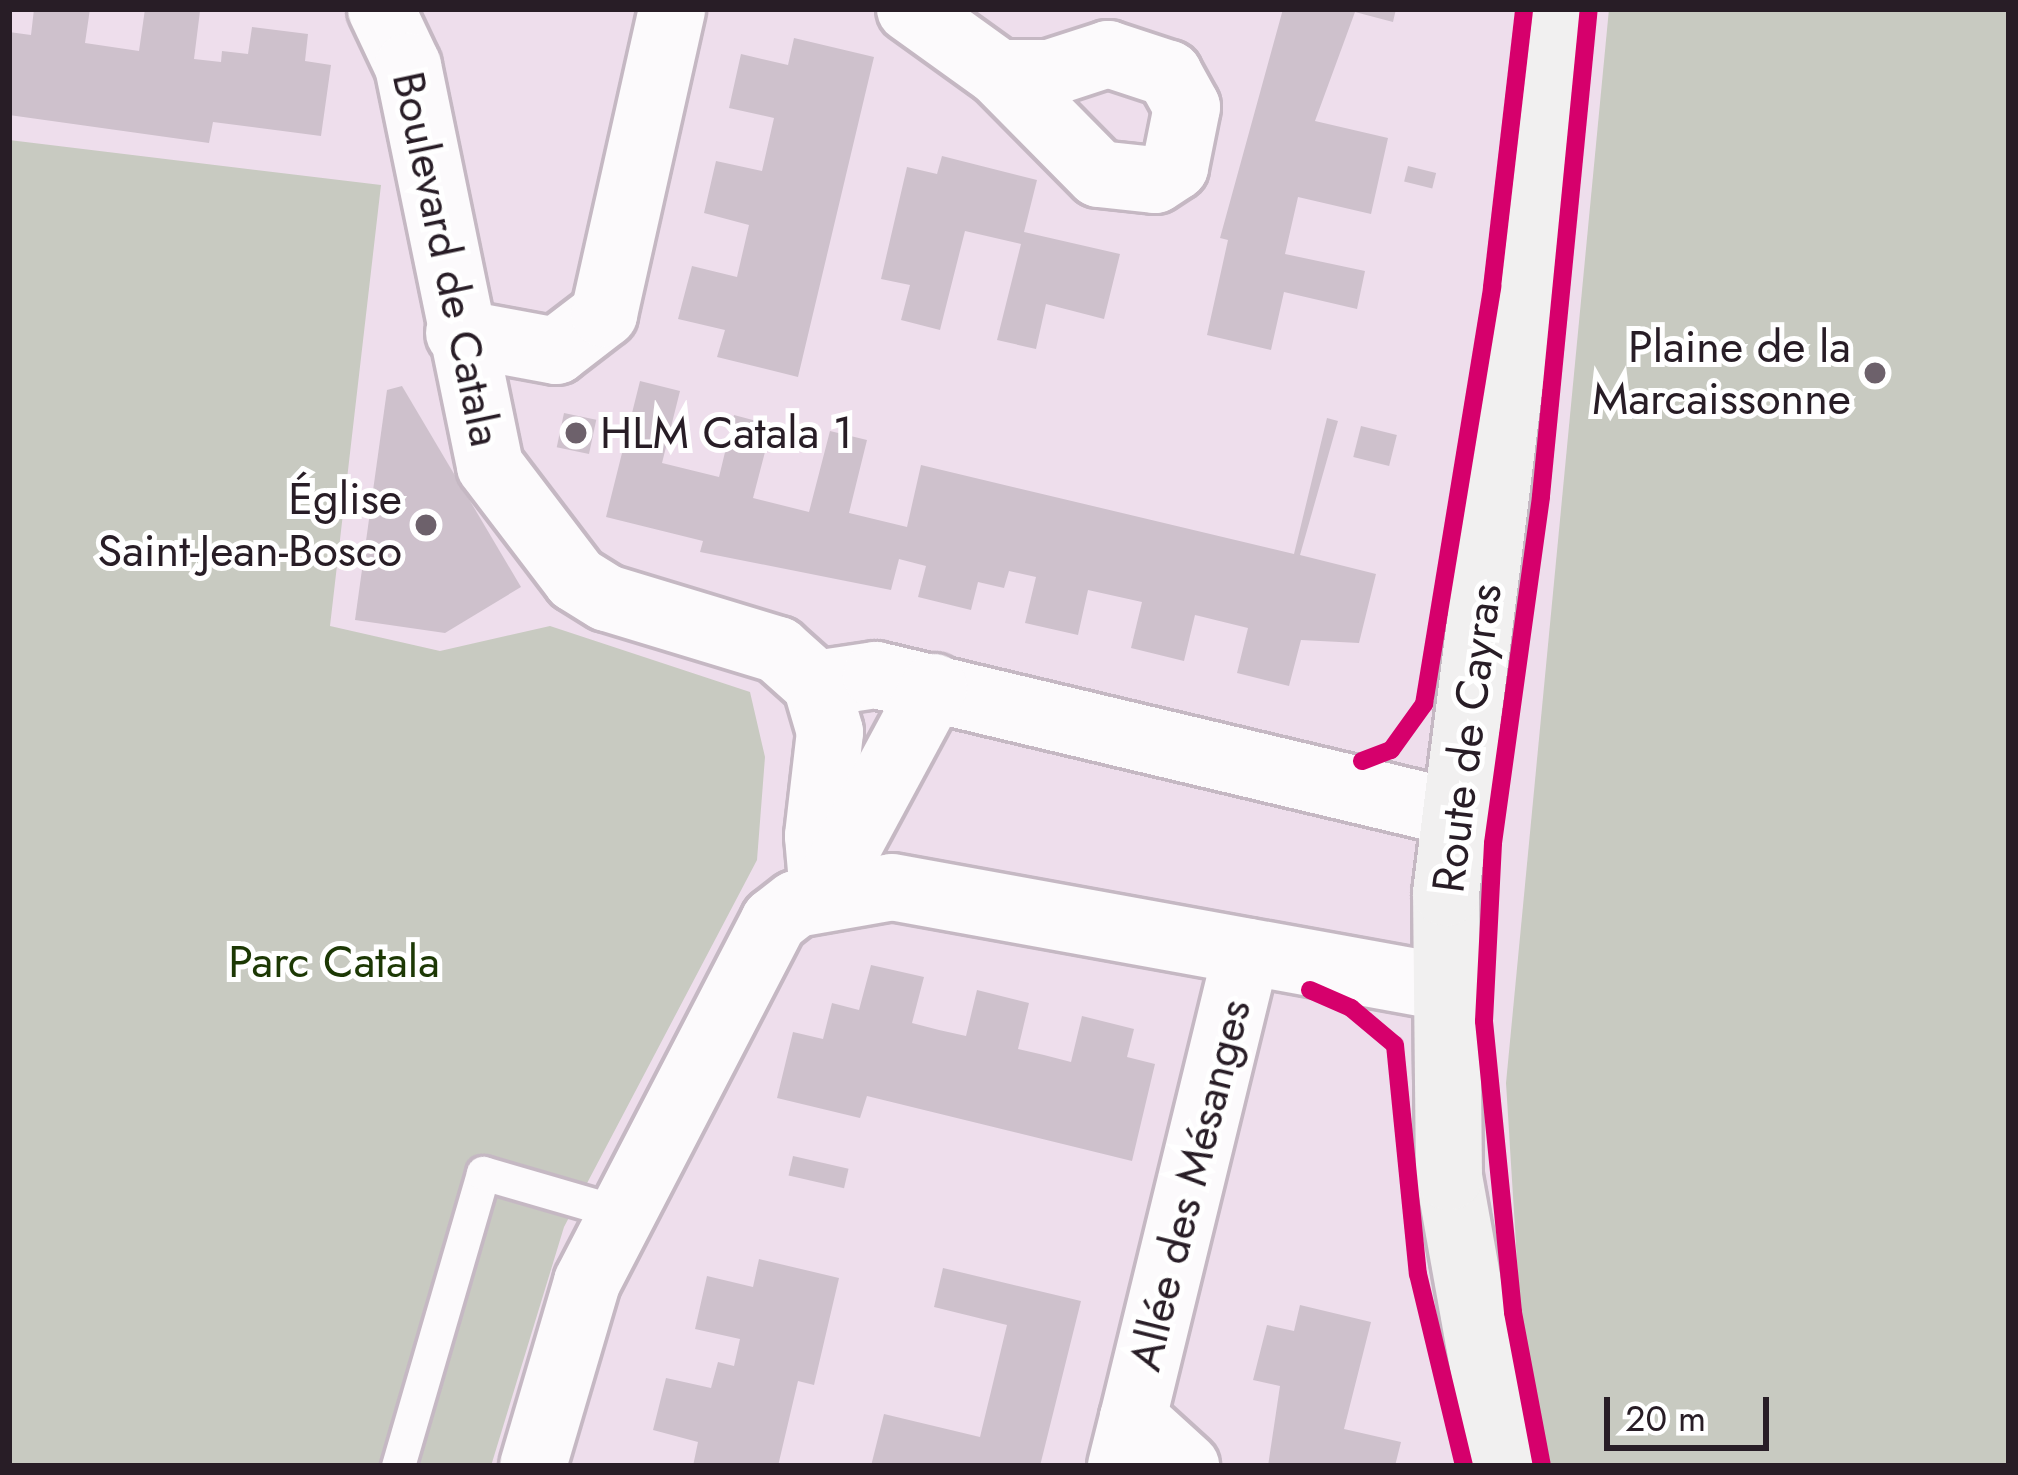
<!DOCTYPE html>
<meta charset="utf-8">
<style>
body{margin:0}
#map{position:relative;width:2018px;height:1475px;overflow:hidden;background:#eedeec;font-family:Jost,sans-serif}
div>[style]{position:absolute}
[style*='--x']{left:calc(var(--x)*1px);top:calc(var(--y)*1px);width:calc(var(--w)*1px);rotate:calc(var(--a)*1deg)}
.green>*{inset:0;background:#c8cac1}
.building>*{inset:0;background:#cec1cc;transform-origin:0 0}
.roads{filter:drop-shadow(3px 0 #c5b8c3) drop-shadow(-3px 0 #c5b8c3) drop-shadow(0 3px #c5b8c3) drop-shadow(0 -3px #c5b8c3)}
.lane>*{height:33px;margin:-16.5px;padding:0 16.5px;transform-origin:16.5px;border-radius:16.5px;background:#fcfafc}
.street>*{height:66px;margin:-33px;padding:0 33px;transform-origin:33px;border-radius:33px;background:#fcfafc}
.secondary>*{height:66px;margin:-33px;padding:0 33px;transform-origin:33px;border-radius:33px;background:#f1f0f0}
.cycleway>*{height:18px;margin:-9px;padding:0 9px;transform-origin:9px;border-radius:9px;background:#d6006c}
.dots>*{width:33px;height:33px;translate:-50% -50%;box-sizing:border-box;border:6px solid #fff;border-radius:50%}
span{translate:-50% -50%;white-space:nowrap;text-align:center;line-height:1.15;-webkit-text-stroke:10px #fff;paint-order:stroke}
.street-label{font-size:45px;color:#281d26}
.poi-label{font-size:45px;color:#281d26}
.right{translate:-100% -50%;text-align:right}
.left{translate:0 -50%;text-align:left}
.park-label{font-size:45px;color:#1c3804}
.frame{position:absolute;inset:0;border:12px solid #281d26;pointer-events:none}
.scale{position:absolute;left:1604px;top:1397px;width:165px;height:54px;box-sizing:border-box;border:6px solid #281d26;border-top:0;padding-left:15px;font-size:36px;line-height:42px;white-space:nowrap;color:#281d26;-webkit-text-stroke:9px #fff;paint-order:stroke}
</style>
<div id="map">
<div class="green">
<i style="clip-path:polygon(1609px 9px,2009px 9px,2009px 1466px,1551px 1466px,1521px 1325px,1506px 1083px)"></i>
<i style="clip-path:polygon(9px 140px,381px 185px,330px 626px,440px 651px,550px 626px,750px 692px,765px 757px,757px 860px,564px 1227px,491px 1466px,9px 1466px)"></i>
</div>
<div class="building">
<i style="clip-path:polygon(34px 9px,90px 9px,85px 43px,139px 51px,145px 9px,200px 11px,194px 59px,221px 62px,222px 51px,248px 54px,252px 27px,308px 34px,305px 61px,331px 65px,321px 136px,213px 122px,209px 143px,9px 115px,9px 32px,31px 35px)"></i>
<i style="clip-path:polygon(1283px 9px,1396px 9px,1393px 22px,1355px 12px,1315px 121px,1388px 138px,1371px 214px,1298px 197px,1285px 254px,1365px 271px,1357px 309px,1284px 292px,1271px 350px,1207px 335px,1228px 240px,1220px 238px)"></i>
<i style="clip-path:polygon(794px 38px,874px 57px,798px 377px,717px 357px,725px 330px,678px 319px,692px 266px,737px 277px,749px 225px,704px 213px,716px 161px,762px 171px,774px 118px,729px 108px,741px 54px,788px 65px)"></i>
<i style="clip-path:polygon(942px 156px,1037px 180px,1024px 232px,1120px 254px,1104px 319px,1046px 304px,1036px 349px,997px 340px,1021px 244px,965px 231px,940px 330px,901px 320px,910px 285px,881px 279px,907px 167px,937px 174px)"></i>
<i style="left:1408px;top:166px;width:29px;height:16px;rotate:14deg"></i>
<i style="clip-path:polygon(640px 381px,680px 391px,662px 463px,719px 477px,734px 415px,772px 425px,753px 498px,809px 512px,830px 431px,867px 440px,849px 513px,907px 527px,921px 465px,1294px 554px,1327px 418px,1338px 421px,1300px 555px,1376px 574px,1359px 643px,1301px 640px,1289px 686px,1237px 673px,1248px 628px,1195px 615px,1184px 661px,1131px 648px,1142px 602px,1088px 590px,1078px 635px,1025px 623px,1036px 577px,1009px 571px,1004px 588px,978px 582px,971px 610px,918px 597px,926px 566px,899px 559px,891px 590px,700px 552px,703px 541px,606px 517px)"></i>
<i style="clip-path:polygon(402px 386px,521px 587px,445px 633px,355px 620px,387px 390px)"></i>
<i style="left:564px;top:413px;width:33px;height:35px;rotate:12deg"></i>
<i style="left:1361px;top:426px;width:37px;height:32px;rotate:14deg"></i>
<i style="clip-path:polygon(871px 965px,924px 977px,912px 1023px,939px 1030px,966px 1036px,977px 990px,1029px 1003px,1018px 1049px,1044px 1055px,1071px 1062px,1082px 1016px,1134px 1029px,1127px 1057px,1155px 1064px,1132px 1161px,867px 1096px,860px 1118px,777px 1098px,793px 1032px,823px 1039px,832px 1003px,859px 1010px)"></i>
<i style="left:793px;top:1156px;width:57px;height:20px;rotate:13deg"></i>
<i style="clip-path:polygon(759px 1259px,839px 1278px,814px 1385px,798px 1381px,778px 1466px,693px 1466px,698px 1442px,653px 1430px,666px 1378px,711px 1388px,718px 1362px,734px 1366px,740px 1339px,695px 1329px,707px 1276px,753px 1287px)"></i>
<i style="clip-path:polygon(943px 1268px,1081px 1301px,1040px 1466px,871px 1466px,884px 1414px,980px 1437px,1007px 1325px,934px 1307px)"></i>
<i style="clip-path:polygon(1300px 1305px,1371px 1322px,1344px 1429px,1401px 1442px,1395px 1466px,1268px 1466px,1280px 1386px,1253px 1380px,1267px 1325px,1294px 1331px)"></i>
</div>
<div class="roads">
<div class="lane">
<i style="--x:398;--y:1466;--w:305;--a:-73.8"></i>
<i style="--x:483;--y:1173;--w:144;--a:16.2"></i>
</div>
<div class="street">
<i style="--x:381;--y:9;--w:63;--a:64.7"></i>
<i style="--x:408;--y:66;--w:408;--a:78.4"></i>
<i style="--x:490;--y:466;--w:142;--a:52.7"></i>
<i style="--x:576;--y:579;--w:36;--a:32"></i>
<i style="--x:607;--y:598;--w:179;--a:16.9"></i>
<i style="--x:778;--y:650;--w:51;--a:41.8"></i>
<i style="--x:816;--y:684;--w:50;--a:73.7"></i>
<i style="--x:830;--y:732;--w:105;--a:96.6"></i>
<i style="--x:818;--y:836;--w:57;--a:85"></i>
<i style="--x:910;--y:9;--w:110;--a:35.7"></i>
<i style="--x:999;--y:73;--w:142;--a:45.3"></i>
<i style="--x:1099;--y:174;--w:56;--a:6.1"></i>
<i style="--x:1155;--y:180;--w:24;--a:-33"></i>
<i style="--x:1175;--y:167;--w:61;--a:-78.7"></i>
<i style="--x:1187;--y:107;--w:38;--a:-119"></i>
<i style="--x:1169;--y:74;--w:64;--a:-161.8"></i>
<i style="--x:1108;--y:54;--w:61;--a:161.9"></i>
<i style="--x:1050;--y:73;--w:51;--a:180"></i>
<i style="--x:459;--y:333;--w:99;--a:10.5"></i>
<i style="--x:556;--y:351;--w:61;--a:-37.6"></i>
<i style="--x:604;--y:314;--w:312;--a:-77.4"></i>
<i style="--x:816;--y:684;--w:61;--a:-8.5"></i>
<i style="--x:876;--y:675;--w:595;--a:13.41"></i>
<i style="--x:823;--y:893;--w:234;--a:-61.7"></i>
<i style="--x:1133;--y:1418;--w:480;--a:-76.3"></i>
<i style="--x:533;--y:1466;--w:192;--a:-73.6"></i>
<i style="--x:587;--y:1282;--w:407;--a:-62.6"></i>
<i style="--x:774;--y:921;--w:28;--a:-38"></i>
<i style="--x:796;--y:904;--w:97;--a:-10"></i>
<i style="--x:892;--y:887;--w:560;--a:10.29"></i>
<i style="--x:1121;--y:1466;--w:49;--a:-76"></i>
<i style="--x:1133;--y:1418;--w:72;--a:42.2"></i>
</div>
<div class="secondary">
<i style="--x:1501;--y:1466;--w:294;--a:-100.2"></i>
<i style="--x:1449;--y:1177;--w:284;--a:-90.6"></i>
<i style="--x:1446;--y:893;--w:891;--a:-82.84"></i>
</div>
</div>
<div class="cycleway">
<i style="--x:1362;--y:761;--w:31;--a:-21"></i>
<i style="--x:1391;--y:750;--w:57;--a:-54.3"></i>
<i style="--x:1424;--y:704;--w:423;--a:-80.7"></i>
<i style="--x:1492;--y:287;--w:280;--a:-83.4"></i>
<i style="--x:1310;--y:990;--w:45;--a:23.7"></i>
<i style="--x:1351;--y:1008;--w:57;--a:40.1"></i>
<i style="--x:1395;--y:1045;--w:230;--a:84.3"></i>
<i style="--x:1418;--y:1274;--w:197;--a:76.5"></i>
<i style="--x:1542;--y:1466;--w:157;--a:-100.7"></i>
<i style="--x:1513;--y:1312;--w:292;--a:-95.7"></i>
<i style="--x:1484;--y:1021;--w:178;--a:-87.1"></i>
<i style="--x:1493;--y:843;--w:350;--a:-82.1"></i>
<i style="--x:1541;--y:496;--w:489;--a:-84.4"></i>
</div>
<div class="dots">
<i style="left:1875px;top:373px;background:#6d616b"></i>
<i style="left:576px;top:433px;background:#6d616b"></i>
<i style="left:426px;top:525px;background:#6d616b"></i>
</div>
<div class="street-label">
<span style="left:447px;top:259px;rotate:78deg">Boulevard de Catala</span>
<span style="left:1467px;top:738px;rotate:-83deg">Route de Cayras</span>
<span style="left:1190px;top:1185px;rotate:-76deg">Allée des Mésanges</span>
</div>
<div class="poi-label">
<span class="right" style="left:1851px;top:373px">Plaine de la<br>Marcaissonne</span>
<span class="left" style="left:600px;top:433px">HLM Catala 1</span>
<span class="right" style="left:402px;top:525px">Église<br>Saint-Jean-Bosco</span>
</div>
<div class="park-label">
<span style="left:334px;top:962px">Parc Catala</span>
</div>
<div class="frame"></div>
<div class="scale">20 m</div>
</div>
